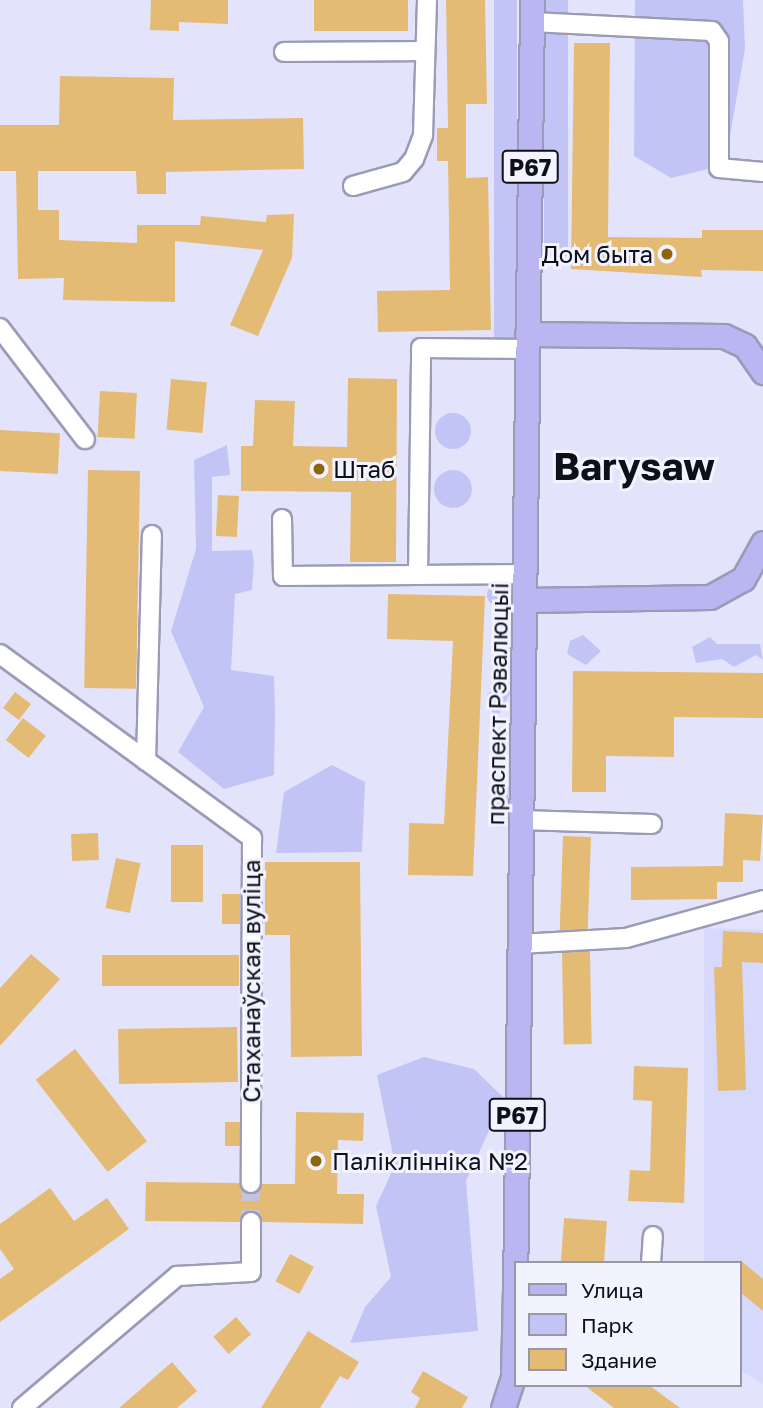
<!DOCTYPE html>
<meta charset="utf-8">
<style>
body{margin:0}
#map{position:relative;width:763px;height:1408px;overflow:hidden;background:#e3e4fc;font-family:"Golos Text",sans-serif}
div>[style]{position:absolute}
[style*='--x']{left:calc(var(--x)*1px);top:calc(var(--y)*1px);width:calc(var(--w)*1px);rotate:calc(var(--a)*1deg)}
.built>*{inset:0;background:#d6d8fc}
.green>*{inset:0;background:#c3c4f6;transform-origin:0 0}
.round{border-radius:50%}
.building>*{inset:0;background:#e4bb75;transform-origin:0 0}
.minor-tunnel>*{height:18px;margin-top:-9px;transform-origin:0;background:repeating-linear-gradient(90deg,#c3c4da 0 18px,transparent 0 27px)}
.roads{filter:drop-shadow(2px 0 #9a9bb6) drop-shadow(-2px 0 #9a9bb6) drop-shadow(0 2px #9a9bb6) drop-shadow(0 -2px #9a9bb6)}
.minor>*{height:18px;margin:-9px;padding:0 9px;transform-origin:9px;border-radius:9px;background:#fff}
.major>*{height:23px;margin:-11.5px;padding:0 11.5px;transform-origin:11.5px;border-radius:11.5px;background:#b9b6f2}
.dots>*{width:19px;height:19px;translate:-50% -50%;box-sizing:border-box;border:4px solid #f2f3ff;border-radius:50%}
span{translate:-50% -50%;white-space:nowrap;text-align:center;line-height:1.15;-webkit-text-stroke:6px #f2f3ff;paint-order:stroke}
.shield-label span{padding:2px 5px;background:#f2f3ff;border:2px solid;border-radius:5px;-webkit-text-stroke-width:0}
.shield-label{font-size:23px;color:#0f0f19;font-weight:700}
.poi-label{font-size:24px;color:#0f0f19}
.right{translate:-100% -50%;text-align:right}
.left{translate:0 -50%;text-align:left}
.street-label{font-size:24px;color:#0f0f19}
.town-label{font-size:38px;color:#0f0f19;font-weight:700}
.legend{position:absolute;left:514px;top:1261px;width:228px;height:126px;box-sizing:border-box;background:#f2f3ff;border:2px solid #9798a3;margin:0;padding:9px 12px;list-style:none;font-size:21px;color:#0f0f19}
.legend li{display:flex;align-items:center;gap:14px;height:35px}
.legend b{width:35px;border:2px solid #9798a3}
</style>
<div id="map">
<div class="built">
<i style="clip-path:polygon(704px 928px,763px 930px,763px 1384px,740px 1370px,740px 1263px,704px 1263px)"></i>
</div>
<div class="green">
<i style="left:494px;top:0;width:23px;height:341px"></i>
<i style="left:544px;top:0;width:24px;height:256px"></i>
<i style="clip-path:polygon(635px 0,743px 0,745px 49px,725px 165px,671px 178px,634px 156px)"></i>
<i class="round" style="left:435px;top:413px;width:36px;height:36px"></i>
<i style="clip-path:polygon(227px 445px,230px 475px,212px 477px,212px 551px,252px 550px,254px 563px,252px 590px,235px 594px,231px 670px,274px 676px,275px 714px,274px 775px,224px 789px,178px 752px,204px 707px,171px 631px,196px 549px,194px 460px)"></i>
<i class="round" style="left:434px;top:470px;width:38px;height:38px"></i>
<i class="round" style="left:487px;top:584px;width:22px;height:22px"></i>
<i style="clip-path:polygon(583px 635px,601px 651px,586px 665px,567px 654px,570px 641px)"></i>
<i style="clip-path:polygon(710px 637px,717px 644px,760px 644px,763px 660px,756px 655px,734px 667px,722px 659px,696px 663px,692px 647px)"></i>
<i style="clip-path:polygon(499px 682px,511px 692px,499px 714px,493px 714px,487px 695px)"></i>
<i style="clip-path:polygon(332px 765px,365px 782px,362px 852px,276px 853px,284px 792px)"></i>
<i style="clip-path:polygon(500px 777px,509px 788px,506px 827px,491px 826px,490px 816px,496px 813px,492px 781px)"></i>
<i style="clip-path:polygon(424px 1057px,474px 1069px,504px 1098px,466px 1181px,478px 1331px,350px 1343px,365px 1307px,391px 1277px,376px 1206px,395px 1165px,377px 1075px)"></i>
</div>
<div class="building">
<i style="clip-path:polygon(151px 0,228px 0,228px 24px,179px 22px,179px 31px,150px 30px)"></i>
<i style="left:314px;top:0;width:94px;height:31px"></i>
<i style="clip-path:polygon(446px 0,485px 0,487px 104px,466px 104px,466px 178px,488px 177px,491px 330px,378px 332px,377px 291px,450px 290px,448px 161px,437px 161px,437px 128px,448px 128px)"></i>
<i style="clip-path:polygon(574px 43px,610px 43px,608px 237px,702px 238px,702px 230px,763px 230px,763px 271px,701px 270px,702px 277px,571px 269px)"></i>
<i style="clip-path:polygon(60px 76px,174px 78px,173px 120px,303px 118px,304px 169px,166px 172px,166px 194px,137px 194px,136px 171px,38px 171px,38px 210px,59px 210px,59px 240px,137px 243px,137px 225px,200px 225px,201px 216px,266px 222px,267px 215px,294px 214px,292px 258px,258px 336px,230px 325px,263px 250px,175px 241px,175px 302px,63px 300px,64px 278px,18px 279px,16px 171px,0 171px,0 125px,59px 125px)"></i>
<i style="clip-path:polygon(348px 378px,397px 379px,396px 562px,350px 562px,351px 492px,241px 491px,241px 446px,253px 446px,255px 400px,295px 401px,293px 446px,347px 447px)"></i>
<i style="left:171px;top:379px;width:36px;height:51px;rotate:5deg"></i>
<i style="left:100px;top:391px;width:37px;height:46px;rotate:3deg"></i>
<i style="left:0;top:430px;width:60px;height:41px;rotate:3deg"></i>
<i style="left:88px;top:470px;width:52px;height:218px;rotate:1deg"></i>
<i style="left:218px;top:495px;width:21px;height:41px;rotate:3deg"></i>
<i style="clip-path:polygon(388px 594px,485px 596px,473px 876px,408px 875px,409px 823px,444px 824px,453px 641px,387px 639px)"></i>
<i style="clip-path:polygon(573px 671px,763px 673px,763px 718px,674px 717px,674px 757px,606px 756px,606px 792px,572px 792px)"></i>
<i style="left:15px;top:692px;width:20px;height:20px;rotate:37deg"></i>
<i style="left:23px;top:718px;width:29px;height:28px;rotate:38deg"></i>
<i style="clip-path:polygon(725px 813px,763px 815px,760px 861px,743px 860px,743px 882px,717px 882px,717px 899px,631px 900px,631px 867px,723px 866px)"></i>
<i style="left:98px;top:833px;width:27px;height:27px;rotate:88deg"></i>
<i style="left:563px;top:836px;width:28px;height:94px;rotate:2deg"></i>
<i style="left:171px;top:845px;width:32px;height:57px"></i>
<i style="left:116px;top:858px;width:25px;height:51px;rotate:12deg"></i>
<i style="clip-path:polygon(265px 862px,360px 862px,362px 1056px,291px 1057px,290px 935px,265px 935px)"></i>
<i style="left:222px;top:894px;width:18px;height:30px"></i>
<i style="clip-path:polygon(723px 931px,763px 933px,763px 963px,742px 962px,746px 1090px,718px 1091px,714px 967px,722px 967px)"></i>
<i style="left:590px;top:951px;width:93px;height:28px;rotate:89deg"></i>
<i style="clip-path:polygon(31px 954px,60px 979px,0 1046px,0 988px)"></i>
<i style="left:239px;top:955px;width:31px;height:137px;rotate:90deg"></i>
<i style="left:237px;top:1027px;width:55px;height:119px;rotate:89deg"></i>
<i style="left:75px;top:1049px;width:117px;height:50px;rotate:52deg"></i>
<i style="clip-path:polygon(634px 1066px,688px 1068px,684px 1203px,628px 1201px,630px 1170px,650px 1171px,652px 1101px,633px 1100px)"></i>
<i style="clip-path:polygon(296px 1112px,364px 1113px,363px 1141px,338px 1140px,337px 1194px,364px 1194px,363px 1224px,262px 1222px,252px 1211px,240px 1222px,145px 1221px,146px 1182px,240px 1183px,250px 1194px,262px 1184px,295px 1184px)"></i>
<i style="left:225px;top:1122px;width:15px;height:24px"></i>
<i style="clip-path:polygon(50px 1188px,74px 1221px,107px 1198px,129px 1229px,0 1322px,0 1279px,14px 1269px,0 1249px,0 1224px)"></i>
<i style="left:564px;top:1218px;width:43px;height:45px;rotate:4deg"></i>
<i style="left:290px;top:1254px;width:27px;height:31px;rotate:28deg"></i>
<i style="clip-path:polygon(740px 1260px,763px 1279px,763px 1311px,740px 1292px)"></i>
<i style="left:236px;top:1317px;width:23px;height:30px;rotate:49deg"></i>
<i style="clip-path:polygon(308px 1331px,359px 1362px,348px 1380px,340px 1376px,320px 1408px,261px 1408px)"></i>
<i style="clip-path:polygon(172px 1362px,197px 1391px,177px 1408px,119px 1408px)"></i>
<i style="clip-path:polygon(423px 1371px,468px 1397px,462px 1408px,415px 1408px,420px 1398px,411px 1392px)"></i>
<i style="clip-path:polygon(584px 1385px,649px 1385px,680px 1408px,614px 1408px)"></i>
</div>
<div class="minor-tunnel">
<i style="--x:251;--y:1183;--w:39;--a:90"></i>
</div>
<div class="roads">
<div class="minor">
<i style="--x:532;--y:22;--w:180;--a:2.9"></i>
<i style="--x:712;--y:31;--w:12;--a:55"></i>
<i style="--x:719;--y:41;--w:127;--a:90"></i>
<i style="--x:719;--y:168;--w:44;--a:5.2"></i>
<i style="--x:284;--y:52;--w:141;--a:-0.4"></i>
<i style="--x:353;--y:186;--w:52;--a:-15.6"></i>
<i style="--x:403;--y:172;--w:17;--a:-50"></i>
<i style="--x:414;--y:159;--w:26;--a:-69"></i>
<i style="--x:423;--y:135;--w:135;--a:-88.3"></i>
<i style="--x:0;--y:328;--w:140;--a:52.6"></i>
<i style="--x:282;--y:519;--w:57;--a:89"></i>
<i style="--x:283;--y:576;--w:135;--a:-0.4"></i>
<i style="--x:525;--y:574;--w:107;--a:179.5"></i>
<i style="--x:418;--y:575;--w:227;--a:-89.2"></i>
<i style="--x:421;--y:348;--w:106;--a:0.5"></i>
<i style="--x:0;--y:654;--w:312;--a:36.1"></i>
<i style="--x:252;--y:838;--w:345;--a:90.2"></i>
<i style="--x:146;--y:761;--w:226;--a:-88.5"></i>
<i style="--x:521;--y:820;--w:131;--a:1.7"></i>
<i style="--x:519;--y:944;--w:107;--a:-3.2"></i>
<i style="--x:626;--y:938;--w:142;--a:-15.5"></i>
<i style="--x:651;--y:1263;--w:27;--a:-86"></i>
<i style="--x:22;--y:1408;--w:204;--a:-40.4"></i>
<i style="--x:177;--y:1276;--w:74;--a:-3.1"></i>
<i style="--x:251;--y:1272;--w:50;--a:-90"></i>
</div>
<div class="major">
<i style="--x:527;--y:334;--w:197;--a:0.6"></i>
<i style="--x:724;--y:336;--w:23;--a:25"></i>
<i style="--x:745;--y:346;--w:32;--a:55"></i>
<i style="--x:525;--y:600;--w:185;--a:-0.9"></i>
<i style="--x:710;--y:597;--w:38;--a:-29"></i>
<i style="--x:743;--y:579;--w:41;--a:-60.9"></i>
<i style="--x:503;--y:1408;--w:33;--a:-72"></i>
<i style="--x:513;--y:1377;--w:87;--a:-88.7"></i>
<i style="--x:515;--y:1290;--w:1290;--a:-89.24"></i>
</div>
</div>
<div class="dots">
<i style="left:667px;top:254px;background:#8d6507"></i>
<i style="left:319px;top:469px;background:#8d6507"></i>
<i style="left:316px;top:1161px;background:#8d6507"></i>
</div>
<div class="shield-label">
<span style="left:530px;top:167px">Р67</span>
<span style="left:517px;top:1115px">Р67</span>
</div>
<div class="poi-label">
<span class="right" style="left:653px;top:254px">Дом быта</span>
<span class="left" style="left:333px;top:469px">Штаб</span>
<span class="left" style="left:332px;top:1161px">Паліклінніка №2</span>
</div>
<div class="street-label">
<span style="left:497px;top:704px;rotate:-89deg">праспект Рэвалюцыі</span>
<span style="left:251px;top:981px;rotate:-90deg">Стаханаўская вуліца</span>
</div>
<div class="town-label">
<span style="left:634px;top:466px">Barysaw</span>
</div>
<ul class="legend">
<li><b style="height:9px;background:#b9b6f2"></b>Улица</li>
<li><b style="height:19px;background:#c3c4f6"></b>Парк</li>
<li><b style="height:19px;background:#e4bb75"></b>Здание</li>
</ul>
</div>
